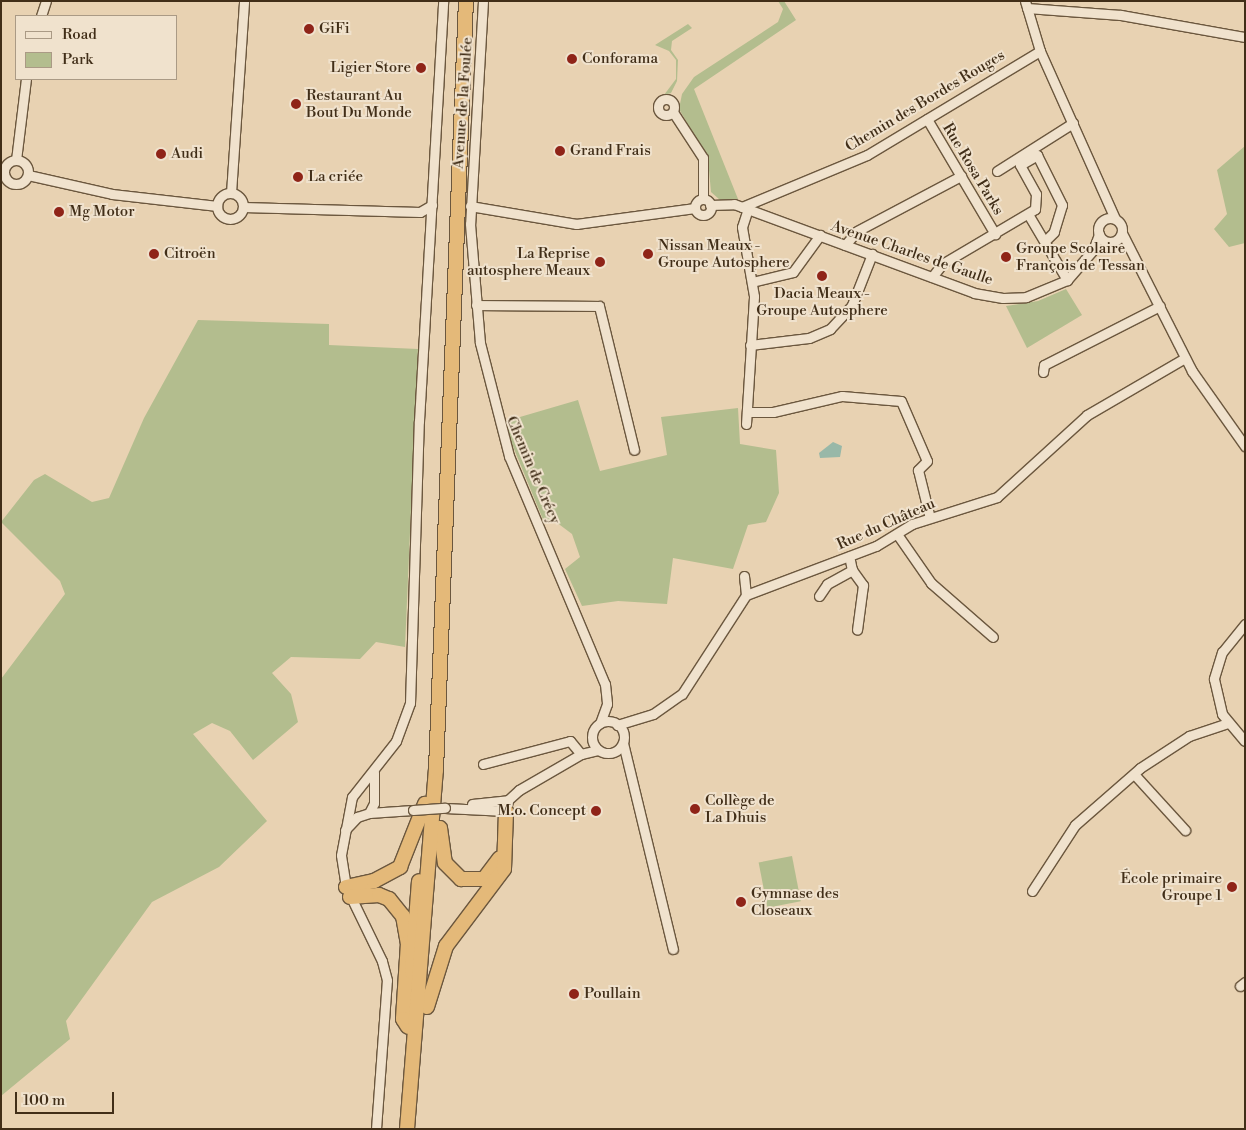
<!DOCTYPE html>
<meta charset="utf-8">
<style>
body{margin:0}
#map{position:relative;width:1246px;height:1130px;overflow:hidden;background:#e8d2b2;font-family:"Libre Bodoni",serif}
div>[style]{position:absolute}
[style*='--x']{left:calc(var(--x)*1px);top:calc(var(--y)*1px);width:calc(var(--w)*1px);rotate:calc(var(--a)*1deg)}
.green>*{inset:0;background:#b3bd8e;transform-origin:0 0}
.water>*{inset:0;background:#98b8a8}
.roads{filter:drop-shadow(1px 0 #6b573e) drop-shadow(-1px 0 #6b573e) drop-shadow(0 1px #6b573e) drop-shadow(0 -1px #6b573e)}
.minor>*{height:9px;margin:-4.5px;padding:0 4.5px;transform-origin:4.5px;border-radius:4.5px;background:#f0e2cd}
.minor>.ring{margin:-4.5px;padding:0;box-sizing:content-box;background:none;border:9px solid #f0e2cd;border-radius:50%}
.highway>*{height:14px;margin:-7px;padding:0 7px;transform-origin:7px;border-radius:7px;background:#e4b979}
.bridges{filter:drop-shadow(1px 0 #6b573e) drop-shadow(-1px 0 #6b573e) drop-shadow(0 1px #6b573e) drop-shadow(0 -1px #6b573e)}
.minor-bridge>*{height:9px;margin:-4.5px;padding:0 4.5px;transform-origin:4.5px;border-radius:4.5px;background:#f0e2cd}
.dots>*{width:14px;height:14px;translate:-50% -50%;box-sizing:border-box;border:2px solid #f0e2cd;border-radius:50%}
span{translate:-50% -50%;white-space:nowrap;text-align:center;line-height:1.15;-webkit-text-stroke:4px #f0e2cd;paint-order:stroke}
.poi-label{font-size:15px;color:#412e18}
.left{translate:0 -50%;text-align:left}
.right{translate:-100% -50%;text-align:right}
.street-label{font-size:15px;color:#412e18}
.frame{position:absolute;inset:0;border:2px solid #412e18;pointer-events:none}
.legend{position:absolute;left:15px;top:15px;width:162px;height:65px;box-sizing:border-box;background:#f0e2cd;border:1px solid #aa9a85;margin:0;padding:6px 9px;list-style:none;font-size:15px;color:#412e18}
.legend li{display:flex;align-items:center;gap:10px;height:25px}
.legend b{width:25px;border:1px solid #aa9a85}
.scale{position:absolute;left:15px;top:1092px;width:99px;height:22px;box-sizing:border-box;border:2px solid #412e18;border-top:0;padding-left:6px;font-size:15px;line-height:18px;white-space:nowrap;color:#412e18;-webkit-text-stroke:4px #f0e2cd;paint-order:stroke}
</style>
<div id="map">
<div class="green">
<i style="clip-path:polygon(778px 1px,784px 1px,796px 20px,694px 89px,738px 199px,720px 200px,711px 192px,708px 159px,679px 109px,682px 94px,694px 77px,778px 22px,783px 9px)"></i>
<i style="clip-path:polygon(688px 24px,692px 28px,672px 41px,671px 50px,678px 60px,677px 81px,671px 93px,664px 95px,676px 79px,676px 60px,669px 51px,655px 45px)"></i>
<i style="clip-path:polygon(1245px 146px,1245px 243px,1229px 247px,1214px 229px,1227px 214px,1217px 170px)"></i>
<i style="clip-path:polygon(1066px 289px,1082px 315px,1027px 348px,1006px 306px,1038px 301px)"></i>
<i style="clip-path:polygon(198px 320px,329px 324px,329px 345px,418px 349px,405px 647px,376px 642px,360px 659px,291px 657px,272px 673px,291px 694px,298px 722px,253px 760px,230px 731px,212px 723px,193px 734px,267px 821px,219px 867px,152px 902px,66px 1021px,70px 1039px,1px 1096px,1px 679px,65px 594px,60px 581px,1px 522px,34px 480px,45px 474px,92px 502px,109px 498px,144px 418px)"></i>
<i style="clip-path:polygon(578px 400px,600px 471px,667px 455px,661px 417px,738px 408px,740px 444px,776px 450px,779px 493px,766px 522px,748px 525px,733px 569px,673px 558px,667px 604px,618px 601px,582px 606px,565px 569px,580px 557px,572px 534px,556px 522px,544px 522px,503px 422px)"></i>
<i style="left:792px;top:856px;width:46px;height:34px;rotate:79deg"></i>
</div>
<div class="water">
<i style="clip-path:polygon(833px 442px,842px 446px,840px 457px,820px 458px,819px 453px)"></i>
</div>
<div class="roads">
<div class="minor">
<i style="--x:483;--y:1;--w:223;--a:93.3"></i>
<i style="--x:470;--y:224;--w:119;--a:85.2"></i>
<i style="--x:480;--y:343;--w:117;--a:75.6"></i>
<i style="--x:509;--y:456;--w:247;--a:67.2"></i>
<i style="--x:605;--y:684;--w:20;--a:84"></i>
<i style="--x:607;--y:704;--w:20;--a:110"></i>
<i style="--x:1025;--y:1;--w:52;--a:73.3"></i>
<i style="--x:1040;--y:51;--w:184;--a:65.9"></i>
<i style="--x:1027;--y:8;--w:94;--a:4.3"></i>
<i style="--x:1121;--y:15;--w:126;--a:10.1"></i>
<i style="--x:41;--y:16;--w:16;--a:-72"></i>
<i class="ring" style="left:658px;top:99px;width:7px;height:7px"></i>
<i style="--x:673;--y:112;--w:55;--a:56.9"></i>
<i style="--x:703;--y:158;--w:41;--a:90"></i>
<i style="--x:927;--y:119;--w:134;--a:59.4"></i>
<i class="ring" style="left:4px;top:160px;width:15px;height:15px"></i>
<i style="--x:16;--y:160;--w:82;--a:-83"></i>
<i style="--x:997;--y:171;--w:90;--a:-32.3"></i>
<i style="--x:28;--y:175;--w:86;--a:12.7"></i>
<i style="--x:112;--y:194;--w:106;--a:6.5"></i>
<i style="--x:231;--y:193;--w:192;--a:-86.1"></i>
<i class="ring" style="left:217px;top:193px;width:17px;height:17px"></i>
<i class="ring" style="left:695px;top:199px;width:7px;height:7px"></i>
<i style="--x:710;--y:205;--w:24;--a:-2"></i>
<i style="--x:734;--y:204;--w:256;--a:20.3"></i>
<i style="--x:974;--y:293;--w:29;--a:10"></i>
<i style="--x:1003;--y:298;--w:23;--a:-2"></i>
<i style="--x:1026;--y:297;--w:44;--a:-22.5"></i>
<i style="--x:1067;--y:280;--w:40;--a:-49"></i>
<i style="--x:1093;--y:250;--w:17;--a:-69"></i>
<i style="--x:470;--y:206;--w:108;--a:9.6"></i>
<i style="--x:576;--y:224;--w:120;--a:-7.7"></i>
<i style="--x:243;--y:207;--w:177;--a:1.6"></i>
<i style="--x:420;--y:212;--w:14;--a:-30"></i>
<i style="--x:742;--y:207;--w:135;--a:-22.6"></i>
<i style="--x:867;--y:155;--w:202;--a:-31"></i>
<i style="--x:1028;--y:214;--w:77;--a:59.4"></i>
<i class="ring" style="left:1098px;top:218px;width:15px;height:15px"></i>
<i style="--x:1122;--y:233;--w:155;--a:63.1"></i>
<i style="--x:1192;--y:371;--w:92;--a:54.8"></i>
<i style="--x:845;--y:245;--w:18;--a:-49"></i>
<i style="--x:857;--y:231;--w:118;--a:-27.9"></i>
<i style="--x:932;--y:277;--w:16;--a:-52"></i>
<i style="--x:942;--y:264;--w:108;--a:-30.6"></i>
<i style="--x:1035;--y:209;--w:15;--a:-86"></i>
<i style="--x:1036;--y:194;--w:33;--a:-119"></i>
<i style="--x:1020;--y:165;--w:20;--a:-30"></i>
<i style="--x:1037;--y:155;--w:56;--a:63.4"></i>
<i style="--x:1062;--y:205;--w:28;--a:107"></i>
<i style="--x:1054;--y:232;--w:13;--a:135"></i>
<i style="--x:752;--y:282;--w:42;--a:-13.7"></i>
<i style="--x:793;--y:272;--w:46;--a:-53.9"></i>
<i style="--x:476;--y:305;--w:123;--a:0.5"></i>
<i style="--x:599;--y:306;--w:148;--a:76.3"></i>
<i style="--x:750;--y:345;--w:59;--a:-6.8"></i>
<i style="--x:809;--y:338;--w:23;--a:-23"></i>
<i style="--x:830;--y:329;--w:33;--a:-47"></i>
<i style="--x:852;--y:305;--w:55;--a:-68.6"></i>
<i style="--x:1043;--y:372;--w:7;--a:-82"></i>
<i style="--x:1044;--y:365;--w:130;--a:-27"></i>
<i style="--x:747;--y:412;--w:26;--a:0"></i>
<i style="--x:773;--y:412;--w:71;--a:-13.1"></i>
<i style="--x:842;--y:396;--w:59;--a:4.8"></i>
<i style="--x:901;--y:401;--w:65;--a:66.6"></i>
<i style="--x:927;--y:461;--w:13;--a:135"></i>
<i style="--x:918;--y:470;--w:49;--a:76"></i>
<i style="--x:746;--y:424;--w:128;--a:-86.4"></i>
<i style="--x:754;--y:296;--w:70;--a:-99.9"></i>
<i style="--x:742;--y:227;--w:19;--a:-72"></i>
<i style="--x:897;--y:534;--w:60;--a:55.2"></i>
<i style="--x:931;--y:583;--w:82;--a:41.1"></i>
<i style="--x:852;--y:570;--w:19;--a:54"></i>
<i style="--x:863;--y:585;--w:45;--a:97.6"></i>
<i style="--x:744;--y:576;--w:19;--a:84"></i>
<i style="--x:819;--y:596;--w:14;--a:-56"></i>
<i style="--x:827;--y:584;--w:29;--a:-29"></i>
<i style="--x:852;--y:570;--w:14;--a:-102"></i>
<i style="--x:1245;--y:624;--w:36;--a:129"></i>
<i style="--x:1222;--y:652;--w:28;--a:107"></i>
<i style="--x:1214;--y:679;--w:36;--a:77"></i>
<i style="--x:1222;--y:714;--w:35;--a:50"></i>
<i class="ring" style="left:592px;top:721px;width:23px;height:23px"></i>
<i style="--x:617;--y:725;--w:38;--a:-17"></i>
<i style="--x:653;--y:714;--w:35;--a:-35"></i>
<i style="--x:682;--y:694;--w:118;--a:-57.1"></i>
<i style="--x:746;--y:595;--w:139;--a:-20.7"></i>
<i style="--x:876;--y:546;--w:42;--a:-31.4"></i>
<i style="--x:912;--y:524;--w:89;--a:-17.6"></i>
<i style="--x:997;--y:497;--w:122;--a:-42.3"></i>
<i style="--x:1087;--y:415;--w:113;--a:-30.2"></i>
<i style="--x:623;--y:743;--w:212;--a:76.4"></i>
<i style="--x:483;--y:764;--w:90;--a:-14.8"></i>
<i style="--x:570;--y:741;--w:17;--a:50"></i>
<i style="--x:1134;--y:774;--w:76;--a:47.7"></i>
<i style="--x:472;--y:804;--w:36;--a:-6"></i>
<i style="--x:445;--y:808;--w:61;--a:2.8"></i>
<i style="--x:506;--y:811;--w:11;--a:-80"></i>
<i style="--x:508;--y:800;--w:15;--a:-42"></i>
<i style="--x:519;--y:790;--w:72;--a:-30.1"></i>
<i style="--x:581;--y:754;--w:18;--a:-13"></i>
<i style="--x:369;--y:813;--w:11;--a:-63"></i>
<i style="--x:374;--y:803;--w:31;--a:-90"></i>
<i style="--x:345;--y:830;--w:18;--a:-47"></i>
<i style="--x:357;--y:817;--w:13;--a:-18"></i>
<i style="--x:369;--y:813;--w:44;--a:-3.9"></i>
<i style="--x:1032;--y:891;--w:79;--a:-56.9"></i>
<i style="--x:1075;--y:825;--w:86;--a:-41.2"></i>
<i style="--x:1140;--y:768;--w:59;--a:-33.1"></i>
<i style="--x:1189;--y:736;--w:41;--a:-18.4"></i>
<i style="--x:1240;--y:986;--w:6;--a:-39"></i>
<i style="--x:376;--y:1129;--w:149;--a:-85.8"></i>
<i style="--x:387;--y:980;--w:20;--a:-105"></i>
<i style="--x:382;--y:961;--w:82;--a:-115.9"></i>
<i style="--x:346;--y:887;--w:32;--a:-99"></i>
<i style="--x:341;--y:855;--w:59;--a:-79.3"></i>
<i style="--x:352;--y:797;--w:71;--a:-51.8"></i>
<i style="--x:396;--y:741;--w:40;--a:-69.8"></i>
<i style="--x:410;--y:703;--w:282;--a:-88.2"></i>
<i style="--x:419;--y:421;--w:421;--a:-86.7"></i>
</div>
<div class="highway">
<i style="--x:440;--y:828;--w:35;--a:82"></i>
<i style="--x:445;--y:863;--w:23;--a:45"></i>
<i style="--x:461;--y:879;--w:23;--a:0"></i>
<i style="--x:484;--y:879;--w:26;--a:-53"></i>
<i style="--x:346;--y:887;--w:29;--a:-12"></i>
<i style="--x:374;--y:881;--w:30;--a:-28"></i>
<i style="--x:400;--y:867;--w:68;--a:-68.4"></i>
<i style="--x:350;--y:897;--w:29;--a:-4"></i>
<i style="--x:379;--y:895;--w:11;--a:22"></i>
<i style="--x:389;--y:899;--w:22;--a:51"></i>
<i style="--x:403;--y:916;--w:27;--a:80"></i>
<i style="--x:408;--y:943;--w:76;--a:93.8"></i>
<i style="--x:403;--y:1019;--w:9;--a:58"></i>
<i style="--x:412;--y:972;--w:91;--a:-85.6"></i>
<i style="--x:427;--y:1007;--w:64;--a:-72.7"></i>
<i style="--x:446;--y:946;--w:96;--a:-53"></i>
<i style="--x:504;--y:869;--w:58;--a:-88"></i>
<i style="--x:407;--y:1129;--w:360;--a:-85.4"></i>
<i style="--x:436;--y:770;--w:770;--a:-87.77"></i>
</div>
</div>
<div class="bridges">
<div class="minor-bridge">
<i style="--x:413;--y:810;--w:32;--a:-4"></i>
</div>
</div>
<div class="dots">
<i style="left:309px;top:29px;background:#8f2418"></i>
<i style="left:572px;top:59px;background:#8f2418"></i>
<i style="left:421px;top:68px;background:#8f2418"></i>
<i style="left:296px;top:104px;background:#8f2418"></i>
<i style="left:560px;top:151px;background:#8f2418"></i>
<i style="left:161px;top:154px;background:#8f2418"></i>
<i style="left:298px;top:177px;background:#8f2418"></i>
<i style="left:59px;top:212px;background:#8f2418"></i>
<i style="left:154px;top:254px;background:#8f2418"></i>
<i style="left:648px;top:254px;background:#8f2418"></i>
<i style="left:1006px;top:257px;background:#8f2418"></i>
<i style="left:600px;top:262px;background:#8f2418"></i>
<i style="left:822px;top:276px;background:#8f2418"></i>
<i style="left:695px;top:809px;background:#8f2418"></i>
<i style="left:596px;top:811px;background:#8f2418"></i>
<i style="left:1232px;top:887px;background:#8f2418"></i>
<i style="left:741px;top:902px;background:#8f2418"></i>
<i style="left:574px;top:994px;background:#8f2418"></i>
</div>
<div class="poi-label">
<span class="left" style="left:319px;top:29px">GiFi</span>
<span class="left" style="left:582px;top:59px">Conforama</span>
<span class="right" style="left:411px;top:68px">Ligier Store</span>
<span class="left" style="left:306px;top:104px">Restaurant Au<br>Bout Du Monde</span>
<span class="left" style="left:570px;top:151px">Grand Frais</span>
<span class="left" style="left:171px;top:154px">Audi</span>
<span class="left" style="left:308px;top:177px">La criée</span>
<span class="left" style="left:69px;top:212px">Mg Motor</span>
<span class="left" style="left:658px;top:254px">Nissan Meaux -<br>Groupe Autosphere</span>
<span class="left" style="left:1016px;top:257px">Groupe Scolaire<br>François de Tessan</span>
<span class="right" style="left:590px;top:262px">La Reprise<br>autosphere Meaux</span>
<span class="left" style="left:164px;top:254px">Citroën</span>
<span style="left:822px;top:302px">Dacia Meaux -<br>Groupe Autosphere</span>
<span class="left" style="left:705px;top:809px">Collège de<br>La Dhuis</span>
<span class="right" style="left:586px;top:811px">M.o. Concept</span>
<span class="right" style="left:1222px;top:887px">École primaire<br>Groupe 1</span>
<span class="left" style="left:751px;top:902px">Gymnase des<br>Closeaux</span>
<span class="left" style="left:584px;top:994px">Poullain</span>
</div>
<div class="street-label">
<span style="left:925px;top:101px;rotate:-31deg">Chemin des Bordes Rouges</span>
<span style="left:463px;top:103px;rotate:-86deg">Avenue de la Foulée</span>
<span style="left:973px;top:169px;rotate:59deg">Rue Rosa Parks</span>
<span style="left:912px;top:253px;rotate:19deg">Avenue Charles de Gaulle</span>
<span style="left:533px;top:470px;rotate:67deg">Chemin de Crécy</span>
<span style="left:886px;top:524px;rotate:-24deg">Rue du Château</span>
</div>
<div class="frame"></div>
<ul class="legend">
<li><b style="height:6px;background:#f0e2cd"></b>Road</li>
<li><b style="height:14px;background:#b3bd8e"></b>Park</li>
</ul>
<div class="scale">100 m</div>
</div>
